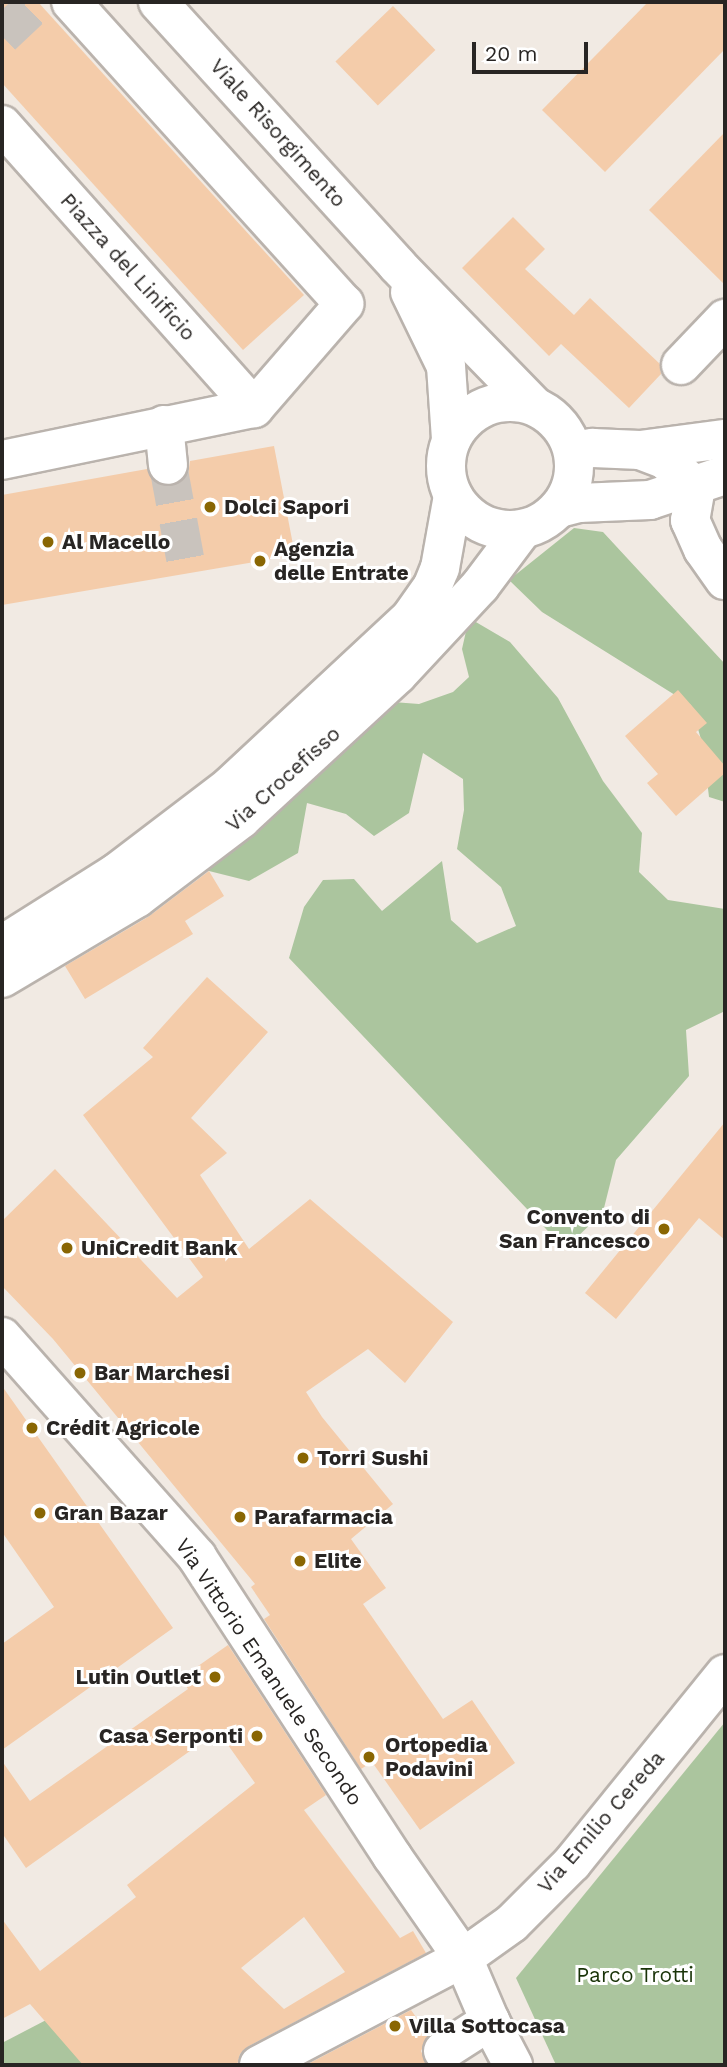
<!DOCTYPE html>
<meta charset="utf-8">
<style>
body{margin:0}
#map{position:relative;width:727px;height:2067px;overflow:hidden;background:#f1eae3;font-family:"Work Sans",sans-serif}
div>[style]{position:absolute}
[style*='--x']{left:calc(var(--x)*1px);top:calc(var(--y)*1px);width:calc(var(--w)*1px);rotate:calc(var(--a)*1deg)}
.green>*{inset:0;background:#abc59e}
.building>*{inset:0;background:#f4ccaa;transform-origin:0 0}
.minor-tunnel>*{height:38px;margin-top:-19px;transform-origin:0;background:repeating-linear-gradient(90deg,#c9c3bd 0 38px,transparent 0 57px)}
.roads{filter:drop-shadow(2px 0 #bab3ad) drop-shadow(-2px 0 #bab3ad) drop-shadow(0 2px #bab3ad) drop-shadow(0 -2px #bab3ad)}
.minor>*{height:38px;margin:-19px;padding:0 19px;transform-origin:19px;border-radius:19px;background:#fff}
.minor>.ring{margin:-19px;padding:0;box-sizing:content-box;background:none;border:38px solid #fff;border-radius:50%}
.dots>*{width:19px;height:19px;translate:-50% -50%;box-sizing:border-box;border:4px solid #fff;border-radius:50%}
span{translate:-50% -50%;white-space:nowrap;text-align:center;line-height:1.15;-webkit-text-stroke:6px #fff;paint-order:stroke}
.street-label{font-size:21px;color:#282523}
.poi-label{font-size:21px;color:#282523;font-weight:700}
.left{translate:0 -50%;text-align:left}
.right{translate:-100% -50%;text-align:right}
.park-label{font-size:21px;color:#193308}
.frame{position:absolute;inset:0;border:4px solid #282523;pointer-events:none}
.scale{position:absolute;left:472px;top:42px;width:116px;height:32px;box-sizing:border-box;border:4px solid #282523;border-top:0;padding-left:9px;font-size:21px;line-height:24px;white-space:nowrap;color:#282523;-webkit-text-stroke:5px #fff;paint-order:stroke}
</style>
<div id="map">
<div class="green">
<i style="clip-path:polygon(574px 528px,603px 532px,725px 664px,725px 802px,709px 797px,703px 746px,691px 705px,542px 612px,509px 580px)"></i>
<i style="clip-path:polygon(469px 618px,510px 642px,558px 698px,603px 781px,642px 833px,639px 872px,668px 900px,725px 909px,725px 1011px,686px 1030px,689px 1076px,616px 1160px,603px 1212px,565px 1249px,289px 958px,304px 907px,323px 880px,354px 879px,382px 911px,442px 861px,451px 920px,477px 943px,516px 926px,501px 887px,457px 849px,464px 810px,463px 779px,423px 753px,409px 813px,374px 836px,346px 814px,307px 803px,298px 853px,249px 881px,197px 868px,380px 701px,419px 704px,453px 692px,469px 677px,462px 649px)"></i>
<i style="clip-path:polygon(725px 1722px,725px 2065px,556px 2065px,516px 1978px)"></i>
<i style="clip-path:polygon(50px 2018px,95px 2065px,2px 2065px,2px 2043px)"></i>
</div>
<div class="building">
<i style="clip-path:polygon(2px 2px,38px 2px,304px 295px,243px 350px,2px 83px)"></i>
<i style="clip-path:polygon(648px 2px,725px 2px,725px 49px,605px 172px,542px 110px)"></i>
<i style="left:393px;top:6px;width:61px;height:80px;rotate:46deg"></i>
<i style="clip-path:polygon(725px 132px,725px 285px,649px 210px)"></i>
<i style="clip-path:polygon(513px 217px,545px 249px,525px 269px,574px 315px,590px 298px,660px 364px,661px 374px,629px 408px,561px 344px,549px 356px,462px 268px)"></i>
<i style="clip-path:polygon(274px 446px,295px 555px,2px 605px,2px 495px,147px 469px,158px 485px,171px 487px,181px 482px,188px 475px,190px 461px)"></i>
<i style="clip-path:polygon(678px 690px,707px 723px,696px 732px,725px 766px,725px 773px,676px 816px,647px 783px,658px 774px,625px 736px)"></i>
<i style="clip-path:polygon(209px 871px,224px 896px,185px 921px,193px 934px,85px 999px,65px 966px,148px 917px)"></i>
<i style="clip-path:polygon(207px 977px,268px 1032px,191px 1118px,227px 1153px,200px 1175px,249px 1249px,310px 1199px,453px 1322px,405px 1383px,368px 1349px,306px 1392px,322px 1417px,393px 1504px,351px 1539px,386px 1588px,363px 1604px,443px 1719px,472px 1700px,515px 1763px,420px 1830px,372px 1762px,361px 1769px,264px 1619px,270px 1615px,251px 1587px,255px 1584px,53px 1339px,2px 1286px,2px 1221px,55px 1169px,177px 1298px,203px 1277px,83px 1115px,153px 1057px,143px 1048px)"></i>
<i style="clip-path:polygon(725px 1122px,725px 1240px,699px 1218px,616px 1319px,585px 1293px)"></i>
<i style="clip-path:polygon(2px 1386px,173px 1628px,2px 1750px,2px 1644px,54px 1607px,2px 1532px)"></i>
<i style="clip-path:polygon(evenodd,228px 1645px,326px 1795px,304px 1810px,400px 1938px,413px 1931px,426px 1953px,249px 2046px,240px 2054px,237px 2065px,83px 2065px,30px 2004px,2px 2019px,2px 1919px,40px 1971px,136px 1897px,127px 1885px,255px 1783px,218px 1731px,26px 1868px,2px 1833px,2px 1761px,30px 1801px,188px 1689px,181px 1678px,228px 1645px,304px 1917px,345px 1972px,284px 2009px,241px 1968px,304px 1917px)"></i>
<i style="clip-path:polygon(411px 2010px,429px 2035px,421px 2051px,427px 2065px,306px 2065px)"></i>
</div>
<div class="minor-tunnel">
<i style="--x:2;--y:36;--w:50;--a:-43.4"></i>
<i style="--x:168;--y:465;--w:111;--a:79.6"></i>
</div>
<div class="roads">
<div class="minor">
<i style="--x:158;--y:2;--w:355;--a:47.7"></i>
<i style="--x:397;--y:265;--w:195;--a:45.8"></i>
<i style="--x:2;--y:125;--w:379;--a:48.3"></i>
<i style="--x:410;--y:292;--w:82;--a:64.1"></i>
<i style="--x:446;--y:366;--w:74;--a:86.1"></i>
<i style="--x:681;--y:365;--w:64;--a:-46.3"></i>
<i class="ring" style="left:446px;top:402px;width:90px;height:90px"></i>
<i style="--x:164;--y:425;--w:40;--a:84.3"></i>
<i style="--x:640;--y:450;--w:26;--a:21"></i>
<i style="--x:664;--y:459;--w:43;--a:41.2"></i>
<i style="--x:696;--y:487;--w:34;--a:100"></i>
<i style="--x:690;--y:520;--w:32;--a:66"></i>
<i style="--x:703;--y:549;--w:38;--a:55"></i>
<i style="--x:573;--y:451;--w:20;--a:-9"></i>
<i style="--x:593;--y:448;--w:47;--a:2.4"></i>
<i style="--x:640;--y:450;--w:86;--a:-7.4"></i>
<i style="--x:2;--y:460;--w:257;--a:-11.7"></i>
<i style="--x:254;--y:408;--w:138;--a:-49.1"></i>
<i style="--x:344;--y:304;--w:407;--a:-132.1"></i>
<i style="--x:559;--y:508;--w:21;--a:-14"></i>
<i style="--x:579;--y:503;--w:71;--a:-2.4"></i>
<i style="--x:650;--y:500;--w:79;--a:-18.4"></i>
<i style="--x:2;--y:945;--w:135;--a:-32.3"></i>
<i style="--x:116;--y:873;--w:143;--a:-37.3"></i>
<i style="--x:230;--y:786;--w:248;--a:-43"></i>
<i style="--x:411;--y:617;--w:39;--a:-55"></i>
<i style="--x:433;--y:585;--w:18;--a:-68"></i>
<i style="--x:440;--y:568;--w:73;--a:-79.8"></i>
<i style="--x:2;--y:978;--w:157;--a:-30.7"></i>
<i style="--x:137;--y:898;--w:131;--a:-37.2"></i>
<i style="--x:241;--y:819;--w:212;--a:-42.7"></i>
<i style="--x:397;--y:675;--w:122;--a:-47"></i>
<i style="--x:480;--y:586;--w:70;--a:-53.1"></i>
<i style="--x:2;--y:1337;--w:294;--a:48.4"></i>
<i style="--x:197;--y:1557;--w:357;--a:56.9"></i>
<i style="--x:392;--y:1856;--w:124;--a:55.2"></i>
<i style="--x:463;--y:1958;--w:69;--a:66.8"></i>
<i style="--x:490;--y:2021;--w:50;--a:62.4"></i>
<i style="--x:443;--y:2051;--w:56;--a:-32.6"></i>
<i style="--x:259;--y:2065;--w:230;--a:-27.7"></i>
<i style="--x:463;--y:1958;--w:60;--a:-35.5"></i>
<i style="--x:512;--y:1923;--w:85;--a:-45"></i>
<i style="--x:572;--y:1863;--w:243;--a:-51"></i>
</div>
</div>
<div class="dots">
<i style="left:210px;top:507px;background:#896603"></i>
<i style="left:48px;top:542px;background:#896603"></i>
<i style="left:260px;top:561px;background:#896603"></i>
<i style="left:664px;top:1229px;background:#896603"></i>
<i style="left:67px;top:1248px;background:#896603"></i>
<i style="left:80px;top:1373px;background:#896603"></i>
<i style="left:32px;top:1428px;background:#896603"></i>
<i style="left:303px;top:1458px;background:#896603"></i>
<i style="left:40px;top:1513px;background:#896603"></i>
<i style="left:240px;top:1517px;background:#896603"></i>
<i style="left:300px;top:1561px;background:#896603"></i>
<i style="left:215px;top:1677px;background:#896603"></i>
<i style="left:257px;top:1736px;background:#896603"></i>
<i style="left:369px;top:1757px;background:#896603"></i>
<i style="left:395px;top:2026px;background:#896603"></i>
</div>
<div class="street-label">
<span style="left:278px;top:133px;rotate:48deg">Viale Risorgimento</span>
<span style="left:128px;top:267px;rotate:48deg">Piazza del Linificio</span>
<span style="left:283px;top:779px;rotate:-42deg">Via Crocefisso</span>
<span style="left:269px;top:1672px;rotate:56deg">Via Vittorio Emanuele Secondo</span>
<span style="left:601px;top:1822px;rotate:-49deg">Via Emilio Cereda</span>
</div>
<div class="poi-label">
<span class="left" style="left:224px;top:507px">Dolci Sapori</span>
<span class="left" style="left:62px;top:542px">Al Macello</span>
<span class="left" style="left:274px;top:561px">Agenzia<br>delle Entrate</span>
<span class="right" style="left:650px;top:1229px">Convento di<br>San Francesco</span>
<span class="left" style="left:81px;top:1248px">UniCredit Bank</span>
<span class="left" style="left:94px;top:1373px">Bar Marchesi</span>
<span class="left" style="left:46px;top:1428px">Crédit Agricole</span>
<span class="left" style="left:317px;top:1458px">Torri Sushi</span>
<span class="left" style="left:54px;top:1513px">Gran Bazar</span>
<span class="left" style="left:254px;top:1517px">Parafarmacia</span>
<span class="left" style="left:314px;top:1561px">Elite</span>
<span class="right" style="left:201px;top:1677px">Lutin Outlet</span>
<span class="right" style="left:243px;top:1736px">Casa Serponti</span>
<span class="left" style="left:385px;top:1757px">Ortopedia<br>Podavini</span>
<span class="left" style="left:409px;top:2026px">Villa Sottocasa</span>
</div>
<div class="park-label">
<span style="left:635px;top:1975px">Parco Trotti</span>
</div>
<div class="frame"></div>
<div class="scale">20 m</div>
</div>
